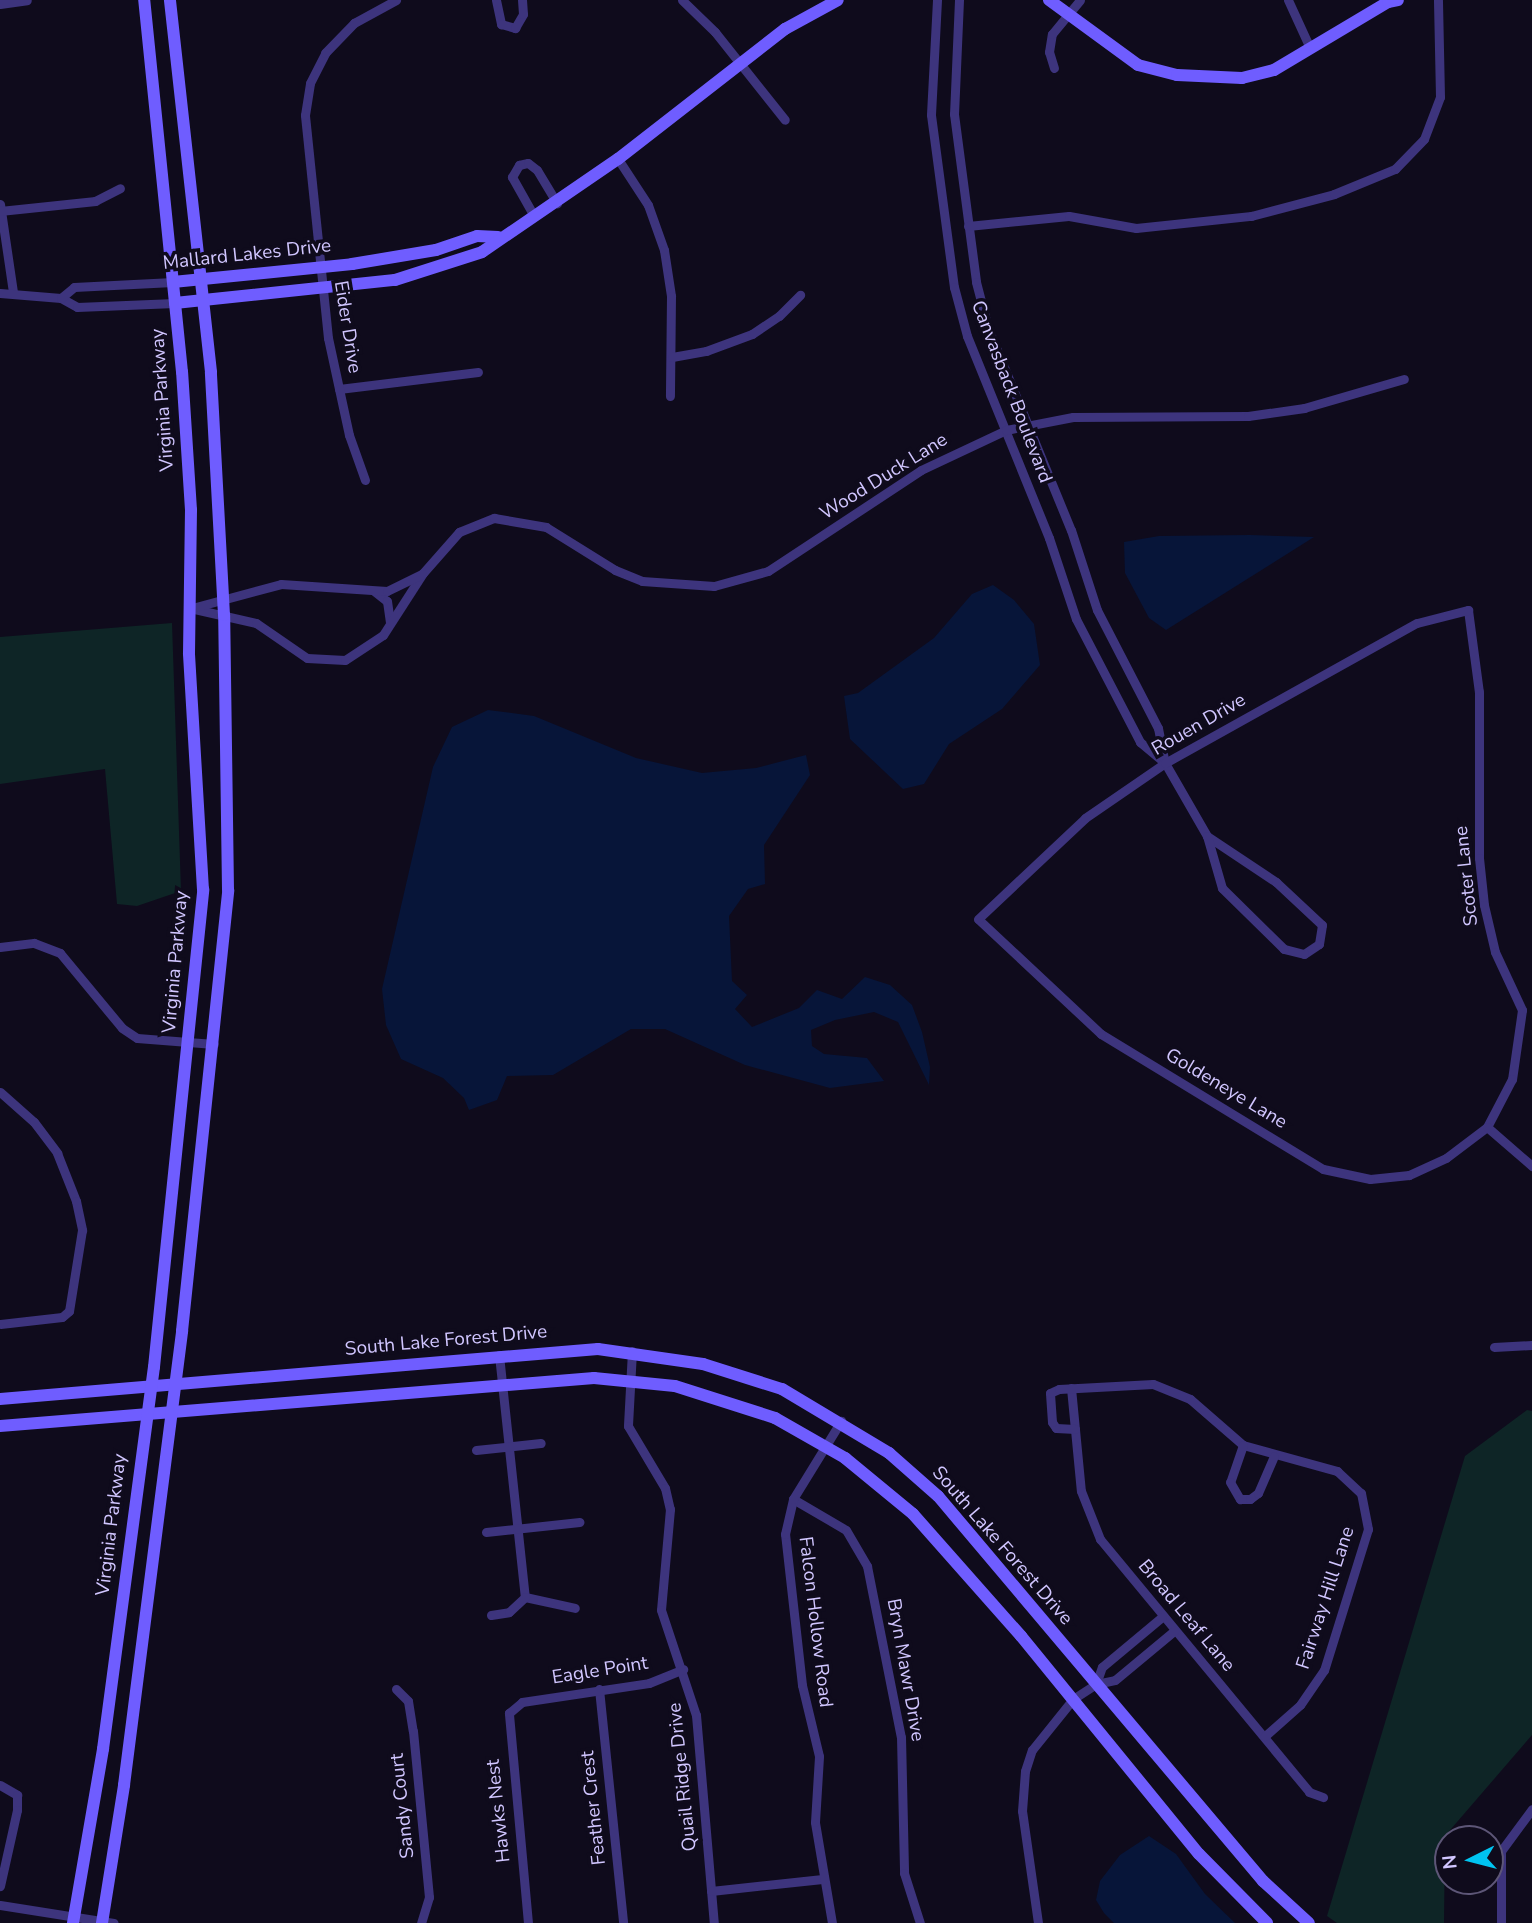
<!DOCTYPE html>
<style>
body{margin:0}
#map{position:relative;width:1532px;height:1923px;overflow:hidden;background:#0f0b1c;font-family:"Nunito Sans",sans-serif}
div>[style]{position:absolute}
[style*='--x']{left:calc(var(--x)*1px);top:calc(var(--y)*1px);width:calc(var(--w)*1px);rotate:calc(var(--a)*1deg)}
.green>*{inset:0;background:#0e2526}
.water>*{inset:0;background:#071539}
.street>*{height:9px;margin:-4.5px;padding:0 4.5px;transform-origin:4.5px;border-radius:4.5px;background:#3d347d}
.secondary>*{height:12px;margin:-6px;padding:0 6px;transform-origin:6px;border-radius:6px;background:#6f5dff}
span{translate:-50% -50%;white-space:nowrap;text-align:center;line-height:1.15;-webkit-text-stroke:7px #0f0b1c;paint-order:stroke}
.street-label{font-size:19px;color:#d1c6ff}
.north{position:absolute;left:1434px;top:1825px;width:70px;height:70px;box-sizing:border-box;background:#0f0b1c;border:2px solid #5d5677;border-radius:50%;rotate:264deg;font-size:19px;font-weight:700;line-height:28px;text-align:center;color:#d1c6ff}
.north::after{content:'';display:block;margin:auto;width:24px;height:32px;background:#00c4f1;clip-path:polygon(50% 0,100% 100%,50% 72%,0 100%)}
</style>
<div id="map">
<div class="green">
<i style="clip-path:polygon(172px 623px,181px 891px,137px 906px,117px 904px,105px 769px,0 784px,0 637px)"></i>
<i style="clip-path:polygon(1527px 1410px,1532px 1411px,1532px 1735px,1445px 1836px,1444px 1923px,1337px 1923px,1327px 1916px,1465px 1456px)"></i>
</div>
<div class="water">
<i style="clip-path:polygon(1159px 536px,1250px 535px,1314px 537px,1166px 630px,1149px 618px,1125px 573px,1124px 542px)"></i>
<i style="clip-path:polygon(993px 585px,1014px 600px,1034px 624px,1040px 665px,1002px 709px,949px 744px,924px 784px,903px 789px,850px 739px,844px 696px,858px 693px,934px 638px,972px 594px)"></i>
<i style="clip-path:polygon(488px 710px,534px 716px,636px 758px,702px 773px,756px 768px,806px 755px,810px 775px,764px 845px,765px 884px,748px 889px,729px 916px,732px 981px,747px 995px,735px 1009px,752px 1027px,799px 1008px,817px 990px,842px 999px,865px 977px,890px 985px,912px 1005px,922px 1032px,930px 1067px,929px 1085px,898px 1022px,874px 1012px,835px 1020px,811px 1030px,812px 1046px,824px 1054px,867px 1058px,884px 1081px,830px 1088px,745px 1065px,665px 1029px,631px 1029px,553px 1075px,507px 1076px,497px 1100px,469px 1110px,464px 1098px,443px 1078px,401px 1059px,386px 1025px,382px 989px,433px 767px,452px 727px)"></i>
<i style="clip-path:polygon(1149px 1836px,1176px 1854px,1205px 1894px,1235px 1923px,1114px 1923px,1104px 1913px,1096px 1900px,1100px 1881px,1120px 1855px)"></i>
</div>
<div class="street">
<i style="--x:496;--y:0;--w:25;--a:78"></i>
<i style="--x:501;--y:24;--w:15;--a:16"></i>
<i style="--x:515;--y:28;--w:16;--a:-60"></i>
<i style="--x:523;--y:14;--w:14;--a:-94"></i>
<i style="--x:682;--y:0;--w:46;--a:44.1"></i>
<i style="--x:715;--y:32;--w:112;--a:51.5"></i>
<i style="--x:937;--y:0;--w:115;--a:93"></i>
<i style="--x:931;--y:115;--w:174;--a:82.4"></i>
<i style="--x:954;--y:287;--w:51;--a:75.1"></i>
<i style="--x:967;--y:336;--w:218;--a:67.9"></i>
<i style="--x:1049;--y:538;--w:85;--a:71.6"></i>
<i style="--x:1076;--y:619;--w:139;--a:62.5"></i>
<i style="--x:1140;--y:742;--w:33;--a:40"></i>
<i style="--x:959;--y:0;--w:114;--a:92.5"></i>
<i style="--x:954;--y:114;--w:169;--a:82.5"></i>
<i style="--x:976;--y:282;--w:48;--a:75.4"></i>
<i style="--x:988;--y:328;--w:218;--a:67.7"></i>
<i style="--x:1071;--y:530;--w:84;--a:72"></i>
<i style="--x:1097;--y:610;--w:133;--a:62.7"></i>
<i style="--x:1158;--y:728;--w:36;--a:79"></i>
<i style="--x:1165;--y:763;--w:84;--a:60.1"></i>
<i style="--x:1207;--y:836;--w:83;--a:33.7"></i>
<i style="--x:1276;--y:882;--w:63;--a:43.1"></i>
<i style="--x:1322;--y:925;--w:19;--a:99"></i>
<i style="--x:1319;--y:944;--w:18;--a:146"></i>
<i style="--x:1304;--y:954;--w:21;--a:-166"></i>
<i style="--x:1284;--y:949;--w:87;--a:-135.5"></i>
<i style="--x:1222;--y:888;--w:54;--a:-106.1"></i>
<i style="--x:1288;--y:0;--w:53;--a:65.4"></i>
<i style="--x:0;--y:4;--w:27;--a:-8"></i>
<i style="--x:1054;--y:68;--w:17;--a:-107"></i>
<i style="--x:1049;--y:52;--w:18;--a:-81"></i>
<i style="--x:1052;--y:34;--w:44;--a:-50.5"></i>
<i style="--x:618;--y:159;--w:55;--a:56.9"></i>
<i style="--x:648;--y:205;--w:48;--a:70.4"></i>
<i style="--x:664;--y:250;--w:47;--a:81.3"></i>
<i style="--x:671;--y:296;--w:100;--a:90.6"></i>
<i style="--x:0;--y:204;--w:89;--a:81.6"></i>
<i style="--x:0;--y:211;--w:96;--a:-6"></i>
<i style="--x:95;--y:201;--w:28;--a:-27"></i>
<i style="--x:534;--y:216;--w:45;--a:-119.4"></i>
<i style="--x:512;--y:177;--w:14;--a:-60"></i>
<i style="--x:519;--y:165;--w:9;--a:-13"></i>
<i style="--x:528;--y:163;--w:11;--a:38"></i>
<i style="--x:537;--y:170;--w:39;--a:59"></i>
<i style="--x:968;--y:226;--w:101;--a:-5.7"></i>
<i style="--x:1069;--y:216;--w:68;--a:10.2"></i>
<i style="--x:1136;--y:228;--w:116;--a:-6"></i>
<i style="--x:1251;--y:216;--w:86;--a:-14.8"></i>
<i style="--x:1334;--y:194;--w:66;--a:-22.3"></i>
<i style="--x:1395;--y:169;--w:42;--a:-46"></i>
<i style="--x:1424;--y:139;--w:45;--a:-69.1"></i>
<i style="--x:1440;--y:97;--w:97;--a:-91.2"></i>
<i style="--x:0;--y:293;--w:61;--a:4.7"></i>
<i style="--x:61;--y:298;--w:18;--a:29"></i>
<i style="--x:77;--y:307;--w:98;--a:-2.3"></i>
<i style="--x:61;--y:298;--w:17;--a:-40"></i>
<i style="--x:74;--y:287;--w:99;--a:-2.9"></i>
<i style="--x:672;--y:357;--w:35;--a:-10"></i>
<i style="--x:706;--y:351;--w:49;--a:-20.3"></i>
<i style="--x:752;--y:334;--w:32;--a:-34"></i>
<i style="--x:779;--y:316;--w:30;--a:-45"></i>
<i style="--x:339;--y:389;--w:140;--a:-7"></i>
<i style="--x:365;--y:480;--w:48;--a:-109.6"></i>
<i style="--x:349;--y:435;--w:99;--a:-102.2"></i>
<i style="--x:328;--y:338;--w:224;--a:-95.9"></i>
<i style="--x:305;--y:115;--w:32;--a:-81"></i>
<i style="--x:310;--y:83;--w:34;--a:-63"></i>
<i style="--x:325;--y:53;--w:42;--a:-46"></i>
<i style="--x:354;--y:23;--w:48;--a:-28.7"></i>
<i style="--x:374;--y:591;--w:16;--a:38"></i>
<i style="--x:387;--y:601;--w:21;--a:82"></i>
<i style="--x:190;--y:608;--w:68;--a:12.8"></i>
<i style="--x:256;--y:623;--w:62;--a:34.5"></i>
<i style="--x:307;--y:658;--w:38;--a:3"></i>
<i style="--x:345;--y:660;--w:45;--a:-33.3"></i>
<i style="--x:383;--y:635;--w:74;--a:-57.2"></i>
<i style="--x:423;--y:573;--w:55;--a:-48.7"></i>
<i style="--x:459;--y:532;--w:38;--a:-22"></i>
<i style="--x:494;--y:518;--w:53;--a:9.8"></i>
<i style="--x:546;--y:527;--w:81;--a:31.9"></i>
<i style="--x:615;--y:570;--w:29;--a:22"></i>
<i style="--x:642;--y:581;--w:72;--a:4"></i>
<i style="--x:714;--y:586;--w:56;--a:-15.5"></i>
<i style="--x:768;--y:571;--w:183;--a:-33.4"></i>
<i style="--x:921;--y:470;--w:94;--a:-25.2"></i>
<i style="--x:1006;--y:430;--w:68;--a:-11"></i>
<i style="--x:1073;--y:417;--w:175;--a:-0.3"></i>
<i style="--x:1248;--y:416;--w:57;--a:-8.1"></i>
<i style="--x:1304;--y:408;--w:104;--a:-16.2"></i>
<i style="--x:192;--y:608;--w:92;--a:-15.1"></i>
<i style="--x:281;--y:584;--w:106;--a:3.8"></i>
<i style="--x:387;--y:591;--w:39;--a:-26"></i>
<i style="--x:1468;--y:610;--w:83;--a:82.4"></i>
<i style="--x:1479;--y:692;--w:166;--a:90"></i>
<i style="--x:1479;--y:858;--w:47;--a:83.9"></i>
<i style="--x:1484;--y:905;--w:48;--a:76.8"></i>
<i style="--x:1495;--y:952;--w:64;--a:65"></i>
<i style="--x:1522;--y:1010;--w:70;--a:98.2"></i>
<i style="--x:1512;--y:1079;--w:54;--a:117.5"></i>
<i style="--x:1487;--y:1127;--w:51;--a:142.9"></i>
<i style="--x:1446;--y:1158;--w:41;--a:155.3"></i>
<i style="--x:1409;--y:1175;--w:39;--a:174"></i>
<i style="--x:1370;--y:1179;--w:48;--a:-168"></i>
<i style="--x:1323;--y:1169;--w:260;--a:-148.7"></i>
<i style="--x:1101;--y:1034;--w:168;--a:-136.9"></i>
<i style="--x:978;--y:919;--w:147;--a:-43.3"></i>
<i style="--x:1085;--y:818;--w:97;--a:-34.5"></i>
<i style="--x:1165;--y:763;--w:288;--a:-29.1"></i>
<i style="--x:1417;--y:623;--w:53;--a:-14.3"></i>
<i style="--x:0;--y:947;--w:34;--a:-7"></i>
<i style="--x:34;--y:943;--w:28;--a:21"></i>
<i style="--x:60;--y:953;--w:97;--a:50.4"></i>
<i style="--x:122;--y:1028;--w:18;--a:34"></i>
<i style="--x:137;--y:1038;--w:77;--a:4.5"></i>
<i style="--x:0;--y:1092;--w:45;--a:41.4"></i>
<i style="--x:34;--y:1122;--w:39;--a:53"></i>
<i style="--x:57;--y:1153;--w:52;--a:68.4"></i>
<i style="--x:76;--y:1201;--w:30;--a:78"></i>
<i style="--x:82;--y:1230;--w:82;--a:99.1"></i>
<i style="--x:69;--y:1311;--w:9;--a:139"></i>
<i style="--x:62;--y:1317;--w:62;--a:173.6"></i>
<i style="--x:1487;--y:1127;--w:60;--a:40.9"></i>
<i style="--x:1494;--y:1347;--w:38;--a:-3"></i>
<i style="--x:632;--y:1351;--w:75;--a:93.1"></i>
<i style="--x:628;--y:1426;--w:72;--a:59.2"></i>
<i style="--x:665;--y:1488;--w:22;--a:77"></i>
<i style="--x:670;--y:1509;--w:101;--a:95.1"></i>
<i style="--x:661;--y:1610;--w:111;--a:71.6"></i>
<i style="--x:696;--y:1715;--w:209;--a:85.1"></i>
<i style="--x:499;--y:1355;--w:243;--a:83.9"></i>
<i style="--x:525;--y:1597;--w:51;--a:12.4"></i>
<i style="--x:1071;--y:1388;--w:103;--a:84.5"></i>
<i style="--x:1081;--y:1491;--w:52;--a:68.4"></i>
<i style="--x:1100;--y:1539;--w:328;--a:50.4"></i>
<i style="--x:1309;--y:1792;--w:15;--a:20"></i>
<i style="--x:1075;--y:1429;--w:19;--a:-177"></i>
<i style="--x:1056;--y:1428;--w:7;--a:-124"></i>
<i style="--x:1052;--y:1422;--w:29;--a:-94"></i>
<i style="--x:1050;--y:1393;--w:10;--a:-24"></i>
<i style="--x:1059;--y:1389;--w:94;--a:-3"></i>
<i style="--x:1153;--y:1384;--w:40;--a:22"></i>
<i style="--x:1190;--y:1399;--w:70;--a:41"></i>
<i style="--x:1243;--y:1445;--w:98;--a:15.5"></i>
<i style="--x:1337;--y:1471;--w:33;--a:43"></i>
<i style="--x:1361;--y:1493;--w:37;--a:79"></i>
<i style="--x:1368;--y:1529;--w:148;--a:107.3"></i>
<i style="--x:1324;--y:1670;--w:42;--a:124.4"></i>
<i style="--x:1300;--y:1705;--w:47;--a:138.5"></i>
<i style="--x:1243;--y:1445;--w:39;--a:109"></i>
<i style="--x:1230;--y:1482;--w:20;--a:60"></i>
<i style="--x:1240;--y:1499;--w:10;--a:0"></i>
<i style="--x:1250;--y:1499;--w:10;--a:-37"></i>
<i style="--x:1258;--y:1493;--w:40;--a:-66.6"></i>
<i style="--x:476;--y:1450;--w:65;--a:-6.1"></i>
<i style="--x:793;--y:1499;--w:61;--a:30.3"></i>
<i style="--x:846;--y:1530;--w:42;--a:59.7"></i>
<i style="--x:867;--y:1566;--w:174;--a:78.8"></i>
<i style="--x:901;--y:1737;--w:136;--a:88.7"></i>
<i style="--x:904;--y:1873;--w:52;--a:72.3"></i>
<i style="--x:486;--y:1532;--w:94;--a:-6.1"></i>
<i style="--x:491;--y:1615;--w:18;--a:-9"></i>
<i style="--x:509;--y:1612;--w:22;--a:-43"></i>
<i style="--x:1096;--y:1684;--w:18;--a:-71"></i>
<i style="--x:1102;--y:1667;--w:78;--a:-39.8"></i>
<i style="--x:396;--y:1689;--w:17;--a:45"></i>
<i style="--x:408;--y:1701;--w:30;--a:81"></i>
<i style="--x:413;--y:1731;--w:167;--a:84.5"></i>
<i style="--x:429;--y:1897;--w:27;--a:107"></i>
<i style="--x:599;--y:1689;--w:235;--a:84.1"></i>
<i style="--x:0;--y:1785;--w:20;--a:30"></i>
<i style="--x:17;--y:1795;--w:15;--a:90"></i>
<i style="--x:17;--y:1810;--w:78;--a:102.6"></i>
<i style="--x:711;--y:1891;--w:112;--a:-6.2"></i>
<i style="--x:0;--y:1905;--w:115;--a:9"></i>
<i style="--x:528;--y:1923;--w:211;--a:-95.2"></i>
<i style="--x:509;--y:1713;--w:17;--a:-40"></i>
<i style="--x:522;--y:1702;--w:128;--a:-8.5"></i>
<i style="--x:649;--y:1683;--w:37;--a:-22"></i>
<i style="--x:832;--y:1923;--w:102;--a:-99.6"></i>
<i style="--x:815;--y:1822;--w:66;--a:-86.5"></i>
<i style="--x:819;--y:1756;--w:73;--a:-103.5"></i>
<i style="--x:802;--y:1685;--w:152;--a:-96.4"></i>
<i style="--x:785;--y:1534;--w:36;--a:-77"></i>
<i style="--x:793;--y:1499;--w:92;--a:-58.4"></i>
<i style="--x:1038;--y:1923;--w:113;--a:-98.1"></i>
<i style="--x:1022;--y:1811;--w:40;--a:-85.7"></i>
<i style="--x:1025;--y:1771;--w:22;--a:-72"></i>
<i style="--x:1032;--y:1750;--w:65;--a:-51.2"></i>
<i style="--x:1073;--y:1699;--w:27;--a:-33"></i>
<i style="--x:1096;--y:1684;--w:19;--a:-12"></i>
<i style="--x:1115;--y:1680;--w:77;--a:-39.7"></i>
<i style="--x:1501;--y:1923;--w:72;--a:-90"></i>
<i style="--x:1501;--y:1851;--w:52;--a:-53.6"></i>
</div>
<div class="secondary">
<i style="--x:1049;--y:0;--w:110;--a:36.1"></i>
<i style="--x:1138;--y:65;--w:40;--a:14.4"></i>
<i style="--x:1177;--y:75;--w:65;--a:2.6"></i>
<i style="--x:1242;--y:78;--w:33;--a:-14"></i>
<i style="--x:1274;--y:70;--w:133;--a:-30.8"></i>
<i style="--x:1388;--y:2;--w:10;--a:-11"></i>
<i style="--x:173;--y:282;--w:180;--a:-5.7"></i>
<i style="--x:352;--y:264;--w:85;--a:-9.5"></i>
<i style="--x:436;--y:250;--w:43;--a:-18.9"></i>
<i style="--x:477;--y:236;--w:21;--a:3"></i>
<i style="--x:175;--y:303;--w:221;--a:-6"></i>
<i style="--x:395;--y:280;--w:91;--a:-17.8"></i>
<i style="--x:482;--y:252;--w:165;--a:-34.4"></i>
<i style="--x:618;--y:159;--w:212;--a:-37.9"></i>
<i style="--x:785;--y:29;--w:60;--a:-28.7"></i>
<i style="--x:0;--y:1399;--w:600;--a:-4.78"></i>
<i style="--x:598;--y:1349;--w:106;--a:8.1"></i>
<i style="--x:703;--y:1364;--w:83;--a:17.6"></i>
<i style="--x:782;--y:1389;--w:125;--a:30.9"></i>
<i style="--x:889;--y:1453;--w:65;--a:41.3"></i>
<i style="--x:938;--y:1496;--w:504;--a:49.83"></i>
<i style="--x:1263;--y:1881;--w:62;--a:42.4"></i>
<i style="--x:0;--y:1426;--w:596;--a:-4.62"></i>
<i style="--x:594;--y:1378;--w:81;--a:5.6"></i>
<i style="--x:675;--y:1386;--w:105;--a:17.7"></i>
<i style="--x:775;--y:1418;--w:81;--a:29.7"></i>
<i style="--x:845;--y:1458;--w:88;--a:39.5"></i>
<i style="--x:913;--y:1514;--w:163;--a:48.5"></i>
<i style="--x:1021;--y:1636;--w:281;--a:50.8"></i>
<i style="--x:1199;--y:1854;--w:97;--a:45.4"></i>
<i style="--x:73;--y:1923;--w:177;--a:-80.2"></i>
<i style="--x:103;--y:1749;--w:385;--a:-82.4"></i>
<i style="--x:154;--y:1367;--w:480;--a:-84.1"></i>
<i style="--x:203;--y:890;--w:237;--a:-93.4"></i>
<i style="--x:189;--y:653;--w:143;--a:-89.2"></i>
<i style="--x:191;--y:510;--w:138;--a:-93.7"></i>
<i style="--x:182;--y:372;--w:374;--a:-95.8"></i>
<i style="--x:102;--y:1923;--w:140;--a:-80.9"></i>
<i style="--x:124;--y:1785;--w:458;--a:-82.7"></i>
<i style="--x:182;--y:1331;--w:443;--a:-84"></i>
<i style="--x:228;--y:890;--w:275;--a:-90.8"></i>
<i style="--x:224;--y:615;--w:243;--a:-93.1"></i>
<i style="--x:211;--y:372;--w:374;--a:-96.3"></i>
</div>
<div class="street-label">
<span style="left:247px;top:255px;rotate:-6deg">Mallard Lakes Drive</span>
<span style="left:347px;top:327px;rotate:81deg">Eider Drive</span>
<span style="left:1011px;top:392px;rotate:69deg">Canvasback Boulevard</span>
<span style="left:163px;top:400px;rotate:-94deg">Virginia Parkway</span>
<span style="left:884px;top:477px;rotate:-32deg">Wood Duck Lane</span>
<span style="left:1199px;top:725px;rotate:-30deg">Rouen Drive</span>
<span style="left:1467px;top:876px;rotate:-96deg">Scoter Lane</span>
<span style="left:176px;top:962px;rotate:-85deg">Virginia Parkway</span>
<span style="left:1226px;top:1089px;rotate:31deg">Goldeneye Lane</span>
<span style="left:446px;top:1341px;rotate:-5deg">South Lake Forest Drive</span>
<span style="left:112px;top:1525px;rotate:-83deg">Virginia Parkway</span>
<span style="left:1002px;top:1546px;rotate:49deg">South Lake Forest Drive</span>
<span style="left:1326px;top:1598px;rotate:-72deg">Fairway Hill Lane</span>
<span style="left:1186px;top:1616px;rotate:50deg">Broad Leaf Lane</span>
<span style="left:815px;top:1622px;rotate:83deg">Falcon Hollow Road</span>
<span style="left:905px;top:1670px;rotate:80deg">Bryn Mawr Drive</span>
<span style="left:600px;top:1671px;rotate:-9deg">Eagle Point</span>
<span style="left:683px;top:1777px;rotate:-96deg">Quail Ridge Drive</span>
<span style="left:403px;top:1806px;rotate:-96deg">Sandy Court</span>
<span style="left:594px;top:1808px;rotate:-96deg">Feather Crest</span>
<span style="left:499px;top:1811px;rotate:-96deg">Hawks Nest</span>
</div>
<div class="north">N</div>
</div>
